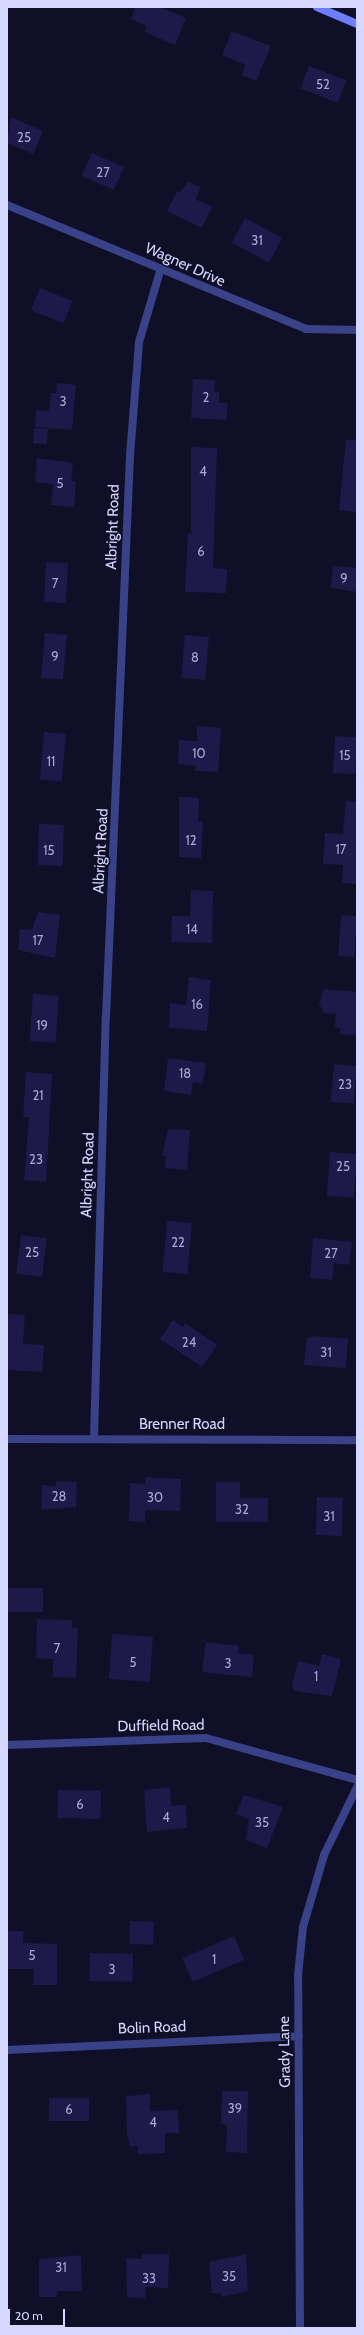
<!DOCTYPE html>
<style>
body{margin:0}
#map{position:relative;width:364px;height:2335px;overflow:hidden;background:#100f28;font-family:Cabin,sans-serif}
div>[style]{position:absolute}
[style*='--x']{left:calc(var(--x)*1px);top:calc(var(--y)*1px);width:calc(var(--w)*1px);rotate:calc(var(--a)*1deg)}
.building>*{inset:0;background:#1d1a49;transform-origin:0 0}
.minor>*{height:8px;margin:-4px;padding:0 4px;transform-origin:4px;border-radius:4px;background:#394188}
.secondary>*{height:8px;margin:-4px;padding:0 4px;transform-origin:4px;border-radius:4px;background:#6d7eff}
span{translate:-50% -50%;white-space:nowrap;text-align:center;line-height:1.15;-webkit-text-stroke:3.5px #100f28;paint-order:stroke}
.number-label{font-size:13px;color:#a8a8d2}
.number-label span{-webkit-text-stroke-width:0}
.street-label{font-size:15px;color:#d6d7ff}
.frame{position:absolute;inset:0;border:8px solid #d6d7ff;pointer-events:none}
.scale{position:absolute;left:8px;top:2309px;width:57px;height:18px;box-sizing:border-box;border:2px solid #d6d7ff;border-top:0;padding-left:5px;font-size:12px;line-height:14px;white-space:nowrap;color:#d6d7ff;-webkit-text-stroke:3px #100f28;paint-order:stroke}
</style>
<div id="map">
<div class="building">
<i style="clip-path:polygon(136px 7px,160px 7px,186px 18px,175px 45px,145px 32px,147px 26px,131px 19px)"></i>
<i style="clip-path:polygon(232px 31px,271px 46px,256px 81px,242px 75px,246px 65px,222px 55px)"></i>
<i style="left:309px;top:66px;width:40px;height:24px;rotate:21deg"></i>
<i style="clip-path:polygon(11px 117px,43px 131px,33px 154px,7px 143px)"></i>
<i style="left:92px;top:153px;width:35px;height:25px;rotate:24deg"></i>
<i style="clip-path:polygon(188px 182px,201px 187px,195px 199px,212px 207px,202px 228px,167px 211px,177px 191px,180px 192px)"></i>
<i style="left:245px;top:218px;width:42px;height:28px;rotate:28deg"></i>
<i style="left:40px;top:288px;width:35px;height:24px;rotate:22deg"></i>
<i style="clip-path:polygon(193px 379px,215px 380px,214px 392px,219px 392px,219px 403px,228px 403px,226px 420px,191px 418px)"></i>
<i style="clip-path:polygon(57px 383px,76px 385px,72px 430px,35px 427px,36px 410px,49px 411px,51px 393px,56px 393px)"></i>
<i style="left:34px;top:428px;width:14px;height:15px;rotate:4deg"></i>
<i style="clip-path:polygon(346px 440px,357px 440px,357px 512px,339px 510px)"></i>
<i style="clip-path:polygon(191px 447px,217px 448px,213px 568px,227px 569px,226px 593px,185px 592px,188px 533px,191px 533px)"></i>
<i style="clip-path:polygon(37px 458px,73px 463px,71px 481px,76px 482px,74px 507px,51px 505px,53px 484px,35px 482px)"></i>
<i style="left:46px;top:562px;width:22px;height:40px;rotate:3deg"></i>
<i style="clip-path:polygon(333px 566px,357px 568px,357px 592px,331px 588px)"></i>
<i style="left:45px;top:633px;width:22px;height:45px;rotate:5deg"></i>
<i style="left:185px;top:635px;width:24px;height:43px;rotate:5deg"></i>
<i style="clip-path:polygon(197px 726px,221px 728px,218px 772px,195px 771px,196px 766px,178px 764px,179px 740px,197px 741px)"></i>
<i style="left:44px;top:732px;width:22px;height:48px;rotate:5deg"></i>
<i style="left:335px;top:736px;width:22px;height:37px;rotate:3deg"></i>
<i style="clip-path:polygon(179px 797px,199px 798px,198px 822px,203px 822px,201px 858px,179px 857px)"></i>
<i style="clip-path:polygon(346px 801px,357px 802px,357px 884px,342px 883px,343px 865px,323px 864px,325px 833px,343px 834px)"></i>
<i style="left:39px;top:824px;width:25px;height:41px;rotate:2deg"></i>
<i style="clip-path:polygon(191px 890px,213px 891px,212px 943px,171px 942px,172px 916px,190px 916px)"></i>
<i style="clip-path:polygon(38px 912px,60px 915px,55px 958px,18px 950px,20px 929px,32px 930px)"></i>
<i style="left:341px;top:915px;width:16px;height:41px;rotate:4deg"></i>
<i style="clip-path:polygon(189px 977px,211px 980px,207px 1031px,169px 1028px,170px 1003px,186px 1005px)"></i>
<i style="clip-path:polygon(324px 989px,357px 992px,357px 1035px,340px 1034px,340px 1028px,335px 1027px,336px 1014px,324px 1013px,319px 1004px)"></i>
<i style="left:33px;top:994px;width:26px;height:47px;rotate:4deg"></i>
<i style="clip-path:polygon(168px 1058px,206px 1063px,203px 1084px,193px 1082px,191px 1095px,164px 1091px)"></i>
<i style="left:334px;top:1064px;width:23px;height:38px;rotate:5deg"></i>
<i style="clip-path:polygon(26px 1072px,52px 1074px,46px 1182px,24px 1180px,29px 1117px,23px 1117px)"></i>
<i style="clip-path:polygon(168px 1129px,190px 1130px,187px 1170px,165px 1168px,166px 1156px,162px 1156px)"></i>
<i style="left:330px;top:1152px;width:27px;height:44px;rotate:4deg"></i>
<i style="left:167px;top:1221px;width:25px;height:51px;rotate:5deg"></i>
<i style="left:21px;top:1235px;width:26px;height:39px;rotate:7deg"></i>
<i style="clip-path:polygon(313px 1238px,352px 1242px,349px 1265px,334px 1263px,332px 1280px,310px 1278px)"></i>
<i style="clip-path:polygon(7px 1314px,25px 1315px,23px 1344px,44px 1345px,42px 1372px,7px 1370px)"></i>
<i style="clip-path:polygon(173px 1320px,183px 1327px,185px 1323px,217px 1345px,202px 1367px,160px 1339px)"></i>
<i style="clip-path:polygon(315px 1336px,348px 1339px,346px 1368px,304px 1365px,307px 1338px)"></i>
<i style="clip-path:polygon(145px 1477px,181px 1479px,180px 1511px,145px 1510px,145px 1522px,129px 1521px,130px 1483px,145px 1484px)"></i>
<i style="clip-path:polygon(56px 1481px,77px 1482px,76px 1507px,41px 1510px,42px 1485px,56px 1486px)"></i>
<i style="clip-path:polygon(216px 1482px,240px 1482px,240px 1498px,268px 1498px,268px 1522px,216px 1522px)"></i>
<i style="left:317px;top:1497px;width:26px;height:38px;rotate:2deg"></i>
<i style="left:7px;top:1588px;width:36px;height:24px"></i>
<i style="clip-path:polygon(37px 1619px,72px 1620px,72px 1628px,78px 1628px,76px 1678px,53px 1677px,53px 1659px,36px 1658px)"></i>
<i style="left:112px;top:1634px;width:41px;height:45px;rotate:4deg"></i>
<i style="clip-path:polygon(206px 1642px,239px 1646px,238px 1653px,254px 1655px,252px 1677px,202px 1672px)"></i>
<i style="clip-path:polygon(322px 1654px,341px 1659px,332px 1696px,295px 1691px,292px 1686px,298px 1661px,319px 1666px)"></i>
<i style="clip-path:polygon(170px 1787px,171px 1806px,186px 1805px,187px 1828px,147px 1832px,144px 1790px)"></i>
<i style="left:58px;top:1790px;width:43px;height:28px;rotate:1deg"></i>
<i style="clip-path:polygon(244px 1795px,283px 1807px,267px 1848px,246px 1840px,249px 1819px,236px 1814px)"></i>
<i style="left:130px;top:1921px;width:24px;height:23px;rotate:2deg"></i>
<i style="clip-path:polygon(7px 1931px,23px 1931px,23px 1943px,57px 1944px,57px 1985px,33px 1985px,34px 1969px,7px 1969px)"></i>
<i style="left:234px;top:1936px;width:26px;height:56px;rotate:67deg"></i>
<i style="left:90px;top:1953px;width:43px;height:28px;rotate:1deg"></i>
<i style="clip-path:polygon(222px 2091px,248px 2091px,247px 2153px,226px 2152px,227px 2125px,221px 2124px)"></i>
<i style="clip-path:polygon(150px 2094px,150px 2111px,178px 2110px,179px 2133px,165px 2133px,165px 2153px,138px 2154px,138px 2146px,130px 2146px,127px 2135px,126px 2096px)"></i>
<i style="left:49px;top:2098px;width:40px;height:23px"></i>
<i style="clip-path:polygon(142px 2254px,169px 2254px,168px 2288px,146px 2287px,145px 2298px,127px 2297px,126px 2258px,142px 2259px)"></i>
<i style="clip-path:polygon(246px 2254px,248px 2291px,222px 2297px,220px 2293px,212px 2293px,209px 2262px)"></i>
<i style="clip-path:polygon(81px 2255px,82px 2291px,58px 2291px,56px 2297px,39px 2297px,39px 2259px)"></i>
</div>
<div class="minor">
<i style="--x:7;--y:205;--w:324;--a:22.5"></i>
<i style="--x:306;--y:329;--w:51;--a:1.1"></i>
<i style="--x:94;--y:1438;--w:421;--a:-88.4"></i>
<i style="--x:106;--y:1017;--w:563;--a:-87.55"></i>
<i style="--x:130;--y:455;--w:113;--a:-85.4"></i>
<i style="--x:139;--y:342;--w:77;--a:-73.4"></i>
<i style="--x:7;--y:1439;--w:350;--a:0.2"></i>
<i style="--x:7;--y:1745;--w:199;--a:-2"></i>
<i style="--x:206;--y:1738;--w:157;--a:15.5"></i>
<i style="--x:7;--y:2050;--w:292;--a:-2.7"></i>
<i style="--x:300;--y:2328;--w:353;--a:-90.3"></i>
<i style="--x:298;--y:1975;--w:48;--a:-84.1"></i>
<i style="--x:303;--y:1927;--w:75;--a:-73.7"></i>
<i style="--x:324;--y:1855;--w:76;--a:-64.1"></i>
</div>
<div class="secondary">
<i style="--x:317;--y:7;--w:43;--a:23"></i>
</div>
<div class="number-label">
<span style="left:323px;top:84px">52</span>
<span style="left:24px;top:137px">25</span>
<span style="left:103px;top:172px">27</span>
<span style="left:257px;top:240px">31</span>
<span style="left:206px;top:397px">2</span>
<span style="left:63px;top:401px">3</span>
<span style="left:203px;top:471px">4</span>
<span style="left:60px;top:483px">5</span>
<span style="left:201px;top:551px">6</span>
<span style="left:344px;top:578px">9</span>
<span style="left:55px;top:583px">7</span>
<span style="left:55px;top:656px">9</span>
<span style="left:195px;top:657px">8</span>
<span style="left:199px;top:753px">10</span>
<span style="left:345px;top:755px">15</span>
<span style="left:51px;top:761px">11</span>
<span style="left:191px;top:840px">12</span>
<span style="left:341px;top:849px">17</span>
<span style="left:49px;top:850px">15</span>
<span style="left:192px;top:929px">14</span>
<span style="left:38px;top:940px">17</span>
<span style="left:197px;top:1004px">16</span>
<span style="left:42px;top:1025px">19</span>
<span style="left:185px;top:1073px">18</span>
<span style="left:345px;top:1084px">23</span>
<span style="left:38px;top:1095px">21</span>
<span style="left:36px;top:1159px">23</span>
<span style="left:343px;top:1166px">25</span>
<span style="left:178px;top:1242px">22</span>
<span style="left:32px;top:1252px">25</span>
<span style="left:331px;top:1253px">27</span>
<span style="left:189px;top:1342px">24</span>
<span style="left:326px;top:1352px">31</span>
<span style="left:59px;top:1496px">28</span>
<span style="left:155px;top:1497px">30</span>
<span style="left:242px;top:1509px">32</span>
<span style="left:329px;top:1516px">31</span>
<span style="left:57px;top:1648px">7</span>
<span style="left:133px;top:1662px">5</span>
<span style="left:228px;top:1663px">3</span>
<span style="left:316px;top:1676px">1</span>
<span style="left:80px;top:1804px">6</span>
<span style="left:166px;top:1817px">4</span>
<span style="left:262px;top:1822px">35</span>
<span style="left:32px;top:1955px">5</span>
<span style="left:214px;top:1959px">1</span>
<span style="left:112px;top:1969px">3</span>
<span style="left:235px;top:2108px">39</span>
<span style="left:69px;top:2109px">6</span>
<span style="left:153px;top:2122px">4</span>
<span style="left:61px;top:2267px">31</span>
<span style="left:229px;top:2276px">35</span>
<span style="left:149px;top:2278px">33</span>
</div>
<div class="street-label">
<span style="left:185px;top:265px;rotate:24deg">Wagner Drive</span>
<span style="left:113px;top:527px;rotate:-88deg">Albright Road</span>
<span style="left:101px;top:851px;rotate:-87deg">Albright Road</span>
<span style="left:88px;top:1175px;rotate:-88deg">Albright Road</span>
<span style="left:182px;top:1425px">Brenner Road</span>
<span style="left:161px;top:1726px;rotate:-1deg">Duffield Road</span>
<span style="left:152px;top:2028px;rotate:-2deg">Bolin Road</span>
<span style="left:285px;top:2052px;rotate:-91deg">Grady Lane</span>
</div>
<div class="frame"></div>
<div class="scale">20 m</div>
</div>
